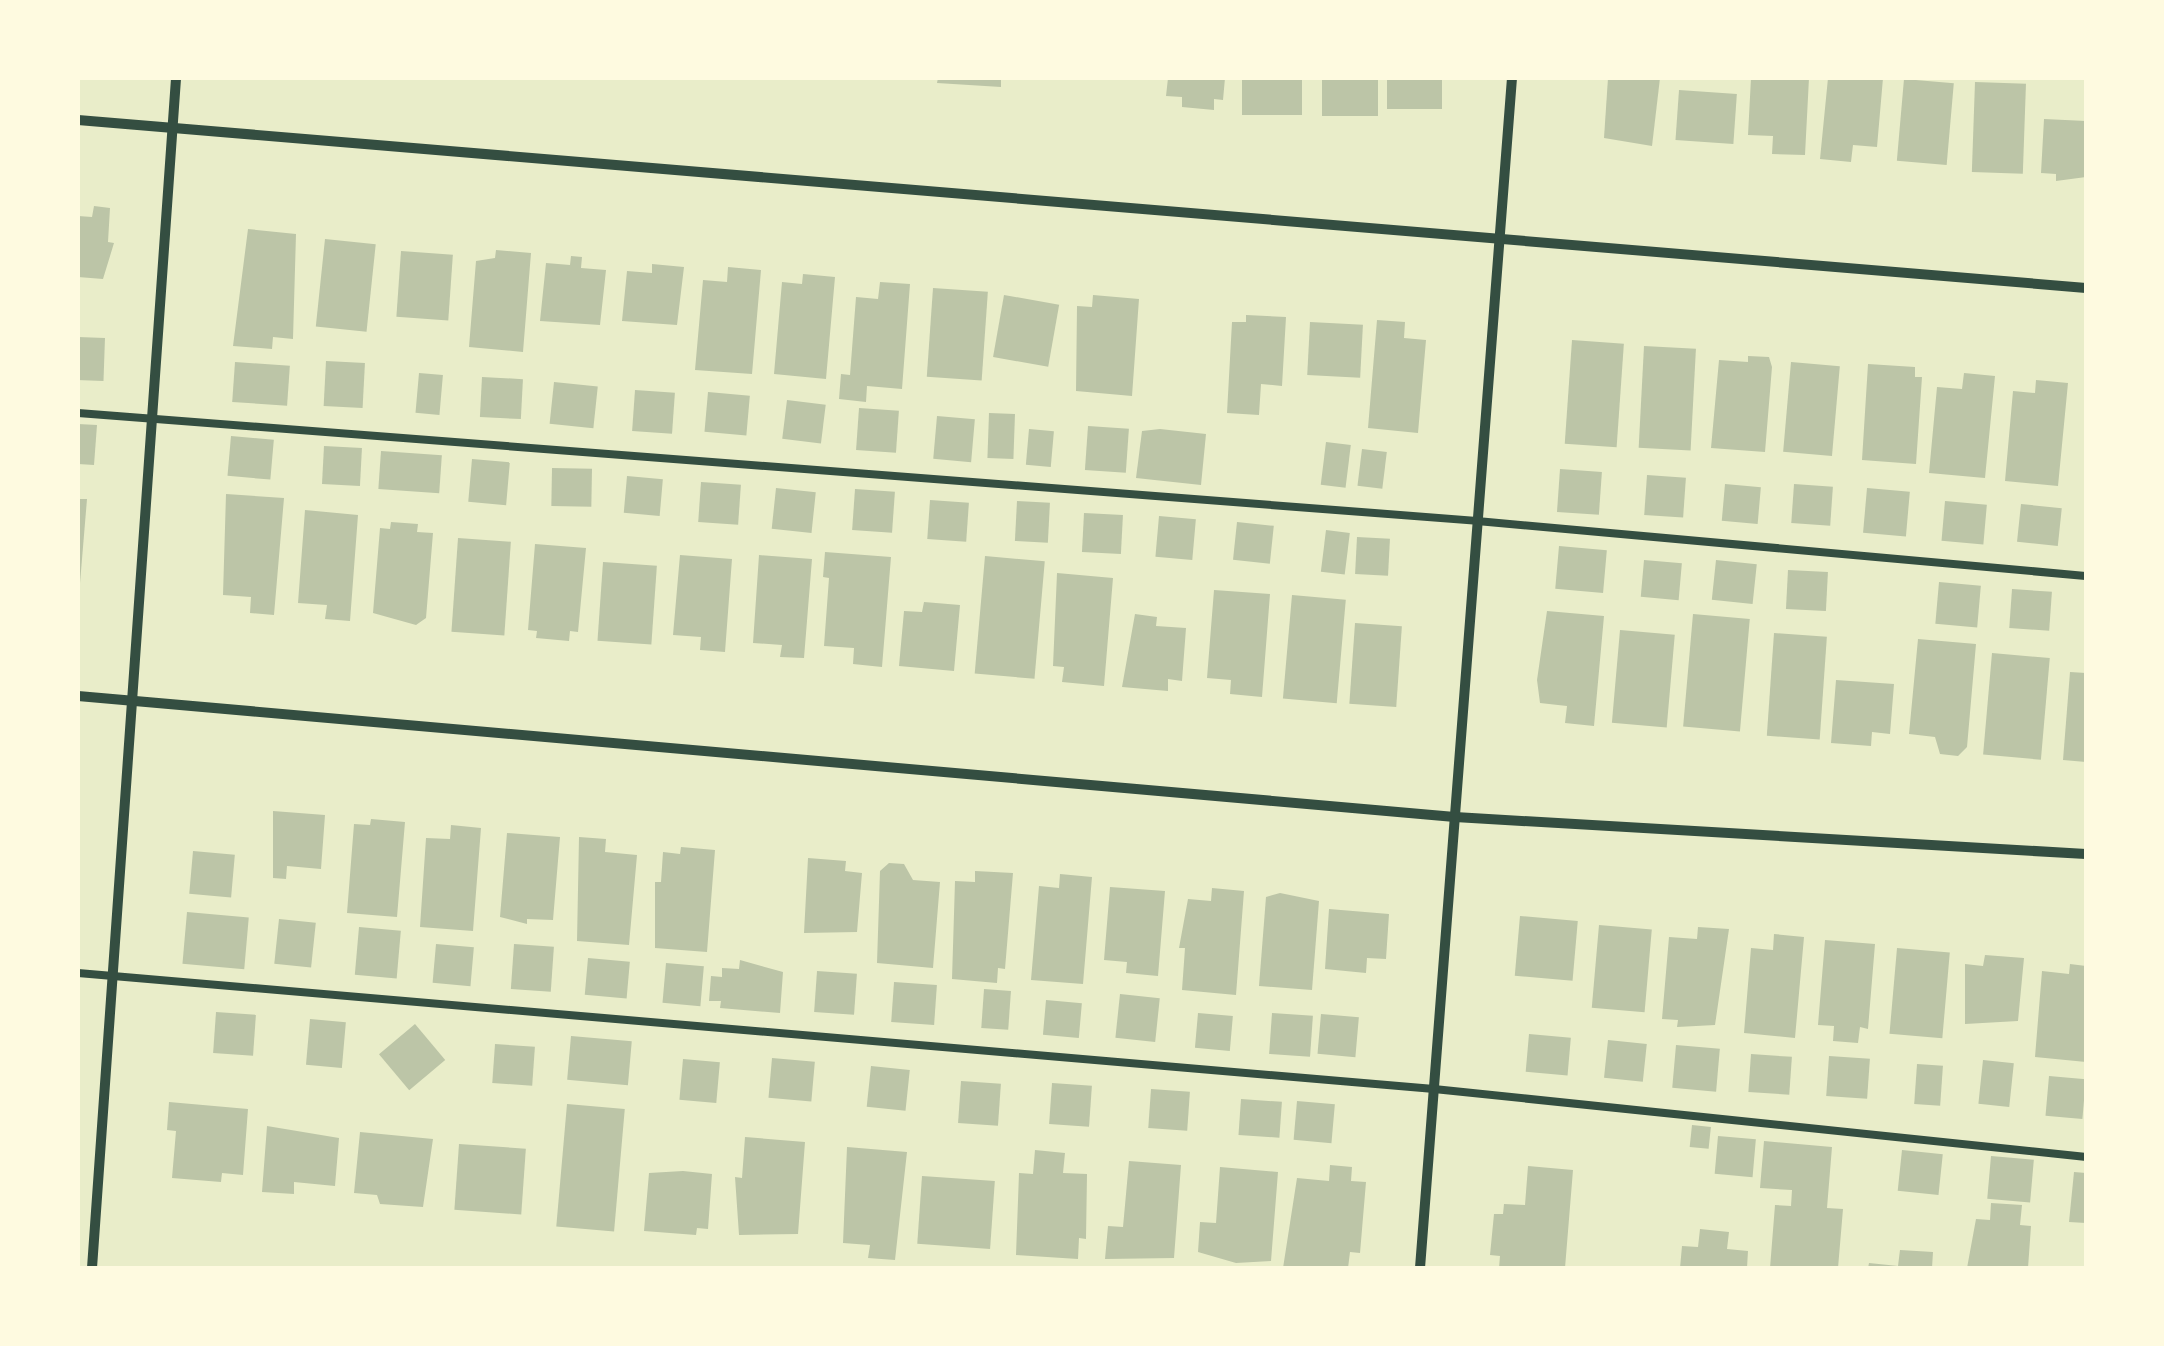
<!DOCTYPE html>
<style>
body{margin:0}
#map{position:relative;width:2164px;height:1346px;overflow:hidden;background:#e9edc9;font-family:Cabin,sans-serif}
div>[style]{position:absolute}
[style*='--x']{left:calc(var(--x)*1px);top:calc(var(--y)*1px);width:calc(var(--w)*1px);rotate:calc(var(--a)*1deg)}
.building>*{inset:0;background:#bcc5a7;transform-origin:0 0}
.service>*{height:8px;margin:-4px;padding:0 4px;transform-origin:4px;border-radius:4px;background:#344e41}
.minor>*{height:10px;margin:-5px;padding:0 5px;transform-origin:5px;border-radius:5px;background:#344e41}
span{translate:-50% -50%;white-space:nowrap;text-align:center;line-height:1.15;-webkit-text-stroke:8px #fefae0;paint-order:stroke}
.frame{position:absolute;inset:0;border:80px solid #fefae0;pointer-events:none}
</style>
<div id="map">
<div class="building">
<i style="clip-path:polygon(938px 78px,1001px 78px,1001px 87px,937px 83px)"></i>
<i style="clip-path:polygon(1168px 78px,1225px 78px,1223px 100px,1214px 99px,1214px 110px,1182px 107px,1182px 97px,1166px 96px)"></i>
<i style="left:1242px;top:78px;width:60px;height:37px"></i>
<i style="left:1322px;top:78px;width:56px;height:38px"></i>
<i style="left:1387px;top:78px;width:55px;height:31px"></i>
<i style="clip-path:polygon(1608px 78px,1660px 78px,1652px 146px,1604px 138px)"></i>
<i style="clip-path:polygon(1751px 78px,1809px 78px,1805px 155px,1772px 154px,1773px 136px,1748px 135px)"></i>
<i style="clip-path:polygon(1828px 78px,1883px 78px,1877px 147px,1853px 145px,1851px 162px,1820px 159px)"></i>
<i style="left:1904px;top:79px;width:50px;height:82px;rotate:5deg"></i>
<i style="left:1975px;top:82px;width:51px;height:90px;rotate:2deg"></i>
<i style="left:1679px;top:90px;width:58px;height:50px;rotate:4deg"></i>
<i style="clip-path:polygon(2044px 119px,2086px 121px,2086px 177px,2056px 181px,2056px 174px,2041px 173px)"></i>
<i style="clip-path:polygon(94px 206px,110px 208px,108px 242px,114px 243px,103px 279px,78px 277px,78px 216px,92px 217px)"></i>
<i style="clip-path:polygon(248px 229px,296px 234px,293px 339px,273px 337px,272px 349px,233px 346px)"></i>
<i style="left:325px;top:239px;width:51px;height:88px;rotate:6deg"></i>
<i style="clip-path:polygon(496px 250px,531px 253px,523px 352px,469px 347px,476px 261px,495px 258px)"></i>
<i style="left:401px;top:251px;width:52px;height:66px;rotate:4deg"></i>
<i style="clip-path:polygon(571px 256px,582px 257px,581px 268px,606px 270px,600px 325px,540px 321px,546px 263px,570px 265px)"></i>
<i style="clip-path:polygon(652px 264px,684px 267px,677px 325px,622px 321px,627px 271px,652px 273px)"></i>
<i style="clip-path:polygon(728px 267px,761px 270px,752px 374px,695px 370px,703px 280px,727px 282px)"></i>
<i style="clip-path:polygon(803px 274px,835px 277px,826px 379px,774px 374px,782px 282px,802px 284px)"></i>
<i style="clip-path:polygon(880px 282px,910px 284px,902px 389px,867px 386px,866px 402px,839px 399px,841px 374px,850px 375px,856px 297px,878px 299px)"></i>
<i style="left:933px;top:288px;width:55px;height:89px;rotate:4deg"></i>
<i style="left:1004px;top:295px;width:56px;height:63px;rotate:10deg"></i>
<i style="clip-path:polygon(1093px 295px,1139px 299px,1132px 396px,1076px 391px,1077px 306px,1092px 307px)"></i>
<i style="clip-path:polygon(1246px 315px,1286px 317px,1282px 386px,1261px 384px,1259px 415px,1227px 413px,1232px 322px,1246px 322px)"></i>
<i style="clip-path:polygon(1377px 320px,1405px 322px,1404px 338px,1426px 340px,1418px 433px,1368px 428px)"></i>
<i style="left:1310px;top:322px;width:53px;height:53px;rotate:3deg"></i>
<i style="left:78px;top:337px;width:27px;height:43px;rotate:2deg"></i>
<i style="left:1572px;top:340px;width:52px;height:104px;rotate:4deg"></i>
<i style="left:1644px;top:346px;width:52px;height:102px;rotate:3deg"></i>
<i style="clip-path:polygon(1748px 356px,1769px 357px,1772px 367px,1765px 452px,1711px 448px,1719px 360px,1748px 362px)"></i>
<i style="left:326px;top:361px;width:39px;height:45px;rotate:3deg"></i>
<i style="left:235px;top:362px;width:55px;height:40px;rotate:4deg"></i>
<i style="left:1791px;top:362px;width:49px;height:90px;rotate:5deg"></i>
<i style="clip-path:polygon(1868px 364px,1915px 367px,1915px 377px,1922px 377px,1916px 464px,1862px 460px)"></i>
<i style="left:419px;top:373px;width:24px;height:40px;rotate:5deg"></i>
<i style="clip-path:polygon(1964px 373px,1995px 376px,1985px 478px,1929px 473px,1937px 387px,1962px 389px)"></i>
<i style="left:482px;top:377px;width:41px;height:40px;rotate:3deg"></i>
<i style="clip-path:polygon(2036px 380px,2068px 383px,2058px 486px,2005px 481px,2013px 391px,2035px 393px)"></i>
<i style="left:554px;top:382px;width:44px;height:42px;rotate:6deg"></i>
<i style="left:635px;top:390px;width:40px;height:41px;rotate:4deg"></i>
<i style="left:708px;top:392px;width:42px;height:40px;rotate:5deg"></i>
<i style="left:787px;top:400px;width:39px;height:39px;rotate:7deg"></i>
<i style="left:859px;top:408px;width:40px;height:42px;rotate:4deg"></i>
<i style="left:989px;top:413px;width:26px;height:45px;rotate:2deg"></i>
<i style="left:937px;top:416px;width:38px;height:43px;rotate:5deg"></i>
<i style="clip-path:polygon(78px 424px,97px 425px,94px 465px,78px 464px)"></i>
<i style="left:1088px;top:426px;width:41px;height:44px;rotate:4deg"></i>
<i style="left:1029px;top:429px;width:25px;height:36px;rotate:5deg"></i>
<i style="clip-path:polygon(1160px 429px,1206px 434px,1201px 485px,1136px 478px,1142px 431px)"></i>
<i style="left:231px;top:436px;width:43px;height:40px;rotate:5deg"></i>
<i style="left:1326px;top:442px;width:25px;height:43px;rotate:7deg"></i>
<i style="left:324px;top:446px;width:38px;height:38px;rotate:3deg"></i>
<i style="left:1362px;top:449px;width:25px;height:37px;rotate:7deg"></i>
<i style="left:381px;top:451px;width:61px;height:38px;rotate:4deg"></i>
<i style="left:472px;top:459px;width:38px;height:43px;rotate:5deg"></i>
<i style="left:552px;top:468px;width:40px;height:38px;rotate:1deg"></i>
<i style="left:1560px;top:469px;width:42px;height:43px;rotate:4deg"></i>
<i style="left:1647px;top:475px;width:39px;height:40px;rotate:4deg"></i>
<i style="left:627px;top:476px;width:36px;height:37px;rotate:5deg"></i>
<i style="left:701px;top:482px;width:40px;height:40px;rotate:4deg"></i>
<i style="left:1725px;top:484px;width:36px;height:37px;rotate:5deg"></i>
<i style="left:1794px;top:484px;width:39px;height:39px;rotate:4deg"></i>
<i style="left:776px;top:488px;width:40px;height:41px;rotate:6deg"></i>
<i style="left:1867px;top:488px;width:43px;height:45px;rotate:5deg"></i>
<i style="left:855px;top:489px;width:40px;height:41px;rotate:4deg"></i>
<i style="clip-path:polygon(226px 494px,284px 498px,274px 615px,250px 613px,251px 597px,223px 595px)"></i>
<i style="clip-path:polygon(78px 499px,87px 499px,80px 583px,78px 583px)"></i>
<i style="left:930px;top:500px;width:39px;height:39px;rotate:4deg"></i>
<i style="left:1017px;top:501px;width:33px;height:40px;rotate:3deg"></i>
<i style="left:1945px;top:501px;width:42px;height:40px;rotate:5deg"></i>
<i style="left:2021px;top:504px;width:41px;height:38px;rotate:6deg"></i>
<i style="clip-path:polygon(305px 510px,358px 515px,350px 621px,325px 619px,327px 605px,298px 603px)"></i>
<i style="left:1084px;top:513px;width:39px;height:39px;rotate:3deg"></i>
<i style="left:1159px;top:516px;width:37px;height:41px;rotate:5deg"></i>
<i style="clip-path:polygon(391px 522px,418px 524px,417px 532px,433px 533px,426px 618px,416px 625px,373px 613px,380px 528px,390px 529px)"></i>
<i style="left:1237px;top:522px;width:37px;height:38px;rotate:6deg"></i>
<i style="left:1326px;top:530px;width:24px;height:42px;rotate:7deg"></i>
<i style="left:1357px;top:537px;width:33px;height:37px;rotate:3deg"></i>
<i style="left:458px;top:538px;width:53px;height:94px;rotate:4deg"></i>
<i style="clip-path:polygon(535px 544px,586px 548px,578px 632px,570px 631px,569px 641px,536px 638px,537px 631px,528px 630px)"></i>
<i style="left:1559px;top:546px;width:48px;height:43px;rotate:5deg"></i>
<i style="clip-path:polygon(825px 552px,891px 557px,882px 667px,853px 664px,854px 648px,824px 646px,829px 578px,823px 577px)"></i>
<i style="clip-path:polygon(680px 555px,732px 559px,725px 652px,700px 650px,701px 637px,673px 635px)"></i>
<i style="clip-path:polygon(759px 555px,812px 559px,804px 658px,780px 657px,782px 645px,753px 643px)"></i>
<i style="left:985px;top:556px;width:60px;height:118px;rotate:5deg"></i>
<i style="left:1644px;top:560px;width:38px;height:37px;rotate:5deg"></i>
<i style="left:1716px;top:560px;width:41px;height:40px;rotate:6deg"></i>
<i style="left:603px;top:562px;width:54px;height:79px;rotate:4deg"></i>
<i style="left:1788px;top:570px;width:40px;height:39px;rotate:3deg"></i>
<i style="clip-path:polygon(1057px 573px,1113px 578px,1104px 686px,1062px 682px,1064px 667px,1053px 666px)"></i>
<i style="left:1939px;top:582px;width:42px;height:42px;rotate:5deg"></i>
<i style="left:2012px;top:589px;width:40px;height:39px;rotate:4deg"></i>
<i style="clip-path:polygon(1214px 590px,1270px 594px,1262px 697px,1230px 694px,1231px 680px,1207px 678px)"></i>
<i style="left:1292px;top:595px;width:54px;height:104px;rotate:5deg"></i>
<i style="clip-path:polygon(924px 602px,960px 605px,954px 671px,899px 666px,904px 611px,922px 612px)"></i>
<i style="clip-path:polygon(1547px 611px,1604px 616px,1594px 726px,1565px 723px,1567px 706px,1540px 703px,1537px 680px)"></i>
<i style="clip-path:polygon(1135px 614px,1157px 617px,1156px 626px,1186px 628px,1182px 681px,1168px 679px,1168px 691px,1122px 687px)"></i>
<i style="left:1693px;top:614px;width:57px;height:113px;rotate:5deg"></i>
<i style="left:1355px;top:623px;width:47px;height:81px;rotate:4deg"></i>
<i style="left:1620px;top:630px;width:55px;height:93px;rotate:5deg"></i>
<i style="left:1774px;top:633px;width:53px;height:103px;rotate:4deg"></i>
<i style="clip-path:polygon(1918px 639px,1976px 644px,1967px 747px,1958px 756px,1940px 754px,1935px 737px,1909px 734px)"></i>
<i style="left:1992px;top:653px;width:58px;height:102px;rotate:5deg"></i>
<i style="clip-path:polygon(2070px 672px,2086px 673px,2086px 762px,2063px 760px)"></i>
<i style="clip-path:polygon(1836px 680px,1894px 684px,1890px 734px,1872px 732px,1871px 746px,1831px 743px)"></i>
<i style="clip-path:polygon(273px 811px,325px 815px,321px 869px,287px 866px,286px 879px,273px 878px)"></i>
<i style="clip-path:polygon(371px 819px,405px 822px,397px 917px,347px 913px,354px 824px,370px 825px)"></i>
<i style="clip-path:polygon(451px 825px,481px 828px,473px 931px,420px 927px,426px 838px,450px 839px)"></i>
<i style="clip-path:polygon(507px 833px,560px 837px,553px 920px,527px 919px,527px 924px,500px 917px)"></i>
<i style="clip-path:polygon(579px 837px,606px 839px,605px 852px,637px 855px,629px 945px,577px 941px)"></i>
<i style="clip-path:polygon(681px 847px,715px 850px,707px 952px,655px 948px,655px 882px,661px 882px,663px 852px,680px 854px)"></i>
<i style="left:193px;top:851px;width:42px;height:43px;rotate:5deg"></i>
<i style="clip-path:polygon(808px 858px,846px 861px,845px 871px,862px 873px,857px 932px,804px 933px)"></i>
<i style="clip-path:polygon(889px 863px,904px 864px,913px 880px,940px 882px,933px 968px,877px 963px,880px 871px)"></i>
<i style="clip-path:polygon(975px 871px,1013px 873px,1005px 969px,998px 968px,997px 983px,952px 979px,955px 881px,975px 882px)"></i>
<i style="clip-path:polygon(1060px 874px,1092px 877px,1083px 984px,1031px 980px,1039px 886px,1059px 888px)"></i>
<i style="clip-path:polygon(1110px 887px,1165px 891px,1158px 976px,1126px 973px,1127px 962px,1104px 960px)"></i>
<i style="clip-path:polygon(1212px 888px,1244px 891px,1236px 995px,1182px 990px,1185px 948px,1179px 948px,1188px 899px,1211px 901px)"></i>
<i style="clip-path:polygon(1280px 893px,1319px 901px,1312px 990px,1259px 986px,1266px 897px)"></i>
<i style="clip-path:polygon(1329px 909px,1389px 914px,1386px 959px,1367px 958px,1366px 973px,1325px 969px)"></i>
<i style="left:187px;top:912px;width:62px;height:52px;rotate:5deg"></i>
<i style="left:1520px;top:916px;width:58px;height:60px;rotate:5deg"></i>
<i style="left:279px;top:919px;width:37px;height:45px;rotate:6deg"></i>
<i style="left:1599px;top:925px;width:53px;height:83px;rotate:5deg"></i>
<i style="left:359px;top:927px;width:42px;height:48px;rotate:5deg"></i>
<i style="clip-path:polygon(1698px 927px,1729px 929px,1715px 1025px,1677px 1027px,1678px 1020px,1662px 1019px,1669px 937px,1697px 939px)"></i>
<i style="clip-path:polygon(1774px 934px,1804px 937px,1795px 1038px,1744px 1033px,1751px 948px,1773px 950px)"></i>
<i style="clip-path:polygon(1825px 940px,1875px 944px,1868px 1029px,1860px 1027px,1858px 1043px,1833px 1041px,1834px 1026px,1818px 1025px)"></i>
<i style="left:436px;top:944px;width:38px;height:39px;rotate:5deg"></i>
<i style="left:514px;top:944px;width:40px;height:45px;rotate:4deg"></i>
<i style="left:1897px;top:948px;width:53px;height:86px;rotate:5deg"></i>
<i style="clip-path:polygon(1985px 955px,2024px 958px,2018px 1021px,1965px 1024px,1965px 964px,1983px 966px)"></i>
<i style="left:588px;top:958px;width:42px;height:37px;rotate:5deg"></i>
<i style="clip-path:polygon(740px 960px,783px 972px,780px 1013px,720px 1008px,721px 1001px,709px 1001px,711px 976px,722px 977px,722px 968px,739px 969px)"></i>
<i style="left:666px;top:963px;width:38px;height:40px;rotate:5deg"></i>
<i style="clip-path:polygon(2070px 964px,2086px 966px,2086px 1062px,2035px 1057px,2042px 971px,2069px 974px)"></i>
<i style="left:817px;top:971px;width:40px;height:41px;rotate:4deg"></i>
<i style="left:894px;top:982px;width:43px;height:40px;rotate:4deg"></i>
<i style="left:984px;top:989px;width:27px;height:39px;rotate:4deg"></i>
<i style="left:1120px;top:994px;width:40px;height:44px;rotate:6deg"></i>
<i style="left:1046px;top:1000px;width:36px;height:35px;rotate:5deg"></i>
<i style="left:216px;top:1012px;width:40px;height:41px;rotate:4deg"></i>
<i style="left:1198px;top:1013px;width:35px;height:35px;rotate:5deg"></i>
<i style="left:1272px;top:1013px;width:41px;height:41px;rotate:4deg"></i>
<i style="left:1321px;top:1014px;width:38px;height:40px;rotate:5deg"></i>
<i style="left:310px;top:1019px;width:36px;height:46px;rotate:5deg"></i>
<i style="left:415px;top:1024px;width:47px;height:47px;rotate:50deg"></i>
<i style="left:1529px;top:1034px;width:42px;height:38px;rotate:5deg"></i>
<i style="left:571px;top:1036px;width:61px;height:44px;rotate:5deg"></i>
<i style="left:1608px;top:1040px;width:39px;height:38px;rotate:6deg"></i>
<i style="left:495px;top:1044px;width:40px;height:39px;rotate:4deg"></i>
<i style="left:1676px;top:1045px;width:44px;height:43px;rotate:5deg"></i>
<i style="left:1751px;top:1054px;width:41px;height:38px;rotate:4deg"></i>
<i style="left:1829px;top:1056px;width:41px;height:40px;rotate:4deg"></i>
<i style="left:772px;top:1058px;width:43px;height:40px;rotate:5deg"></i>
<i style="left:683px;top:1059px;width:37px;height:41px;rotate:5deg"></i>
<i style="left:1983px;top:1060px;width:31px;height:44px;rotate:6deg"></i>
<i style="left:1917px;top:1064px;width:26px;height:40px;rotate:4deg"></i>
<i style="left:871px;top:1066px;width:39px;height:41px;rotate:6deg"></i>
<i style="left:2049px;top:1076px;width:37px;height:40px;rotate:5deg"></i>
<i style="left:961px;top:1081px;width:40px;height:42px;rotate:4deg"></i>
<i style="left:1052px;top:1083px;width:40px;height:41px;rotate:4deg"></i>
<i style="left:1151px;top:1089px;width:39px;height:39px;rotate:4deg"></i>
<i style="left:1241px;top:1099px;width:41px;height:36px;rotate:4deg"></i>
<i style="left:1297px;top:1101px;width:38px;height:39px;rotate:5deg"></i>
<i style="clip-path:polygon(169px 1102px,248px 1109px,243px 1175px,222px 1173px,221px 1182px,172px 1178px,176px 1131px,167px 1130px)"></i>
<i style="left:567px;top:1104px;width:58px;height:123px;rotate:5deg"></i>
<i style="left:1692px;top:1125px;width:19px;height:22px;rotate:6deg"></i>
<i style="clip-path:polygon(267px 1126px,339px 1138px,335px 1186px,294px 1182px,294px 1194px,262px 1192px)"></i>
<i style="clip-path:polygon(360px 1132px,433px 1139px,423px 1207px,380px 1204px,377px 1195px,354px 1193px)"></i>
<i style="left:1718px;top:1136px;width:38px;height:38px;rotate:5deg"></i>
<i style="clip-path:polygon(745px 1137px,805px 1142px,798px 1234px,739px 1235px,735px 1177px,742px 1178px)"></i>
<i style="clip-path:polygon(1764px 1141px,1832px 1147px,1827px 1208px,1843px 1209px,1838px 1268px,1770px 1268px,1775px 1205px,1791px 1206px,1792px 1190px,1760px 1188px)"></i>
<i style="left:459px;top:1144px;width:67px;height:66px;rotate:4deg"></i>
<i style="clip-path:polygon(847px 1147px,907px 1152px,895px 1260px,868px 1258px,870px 1245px,843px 1243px)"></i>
<i style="clip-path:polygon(1035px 1150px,1065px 1153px,1063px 1173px,1087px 1174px,1086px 1239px,1079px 1238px,1078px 1259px,1016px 1255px,1019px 1173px,1033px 1174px)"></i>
<i style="left:1902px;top:1150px;width:41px;height:41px;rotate:6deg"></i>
<i style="left:1991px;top:1156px;width:43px;height:43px;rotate:5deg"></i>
<i style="clip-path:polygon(1129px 1161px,1181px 1165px,1174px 1258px,1105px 1259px,1108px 1226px,1123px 1227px)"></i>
<i style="clip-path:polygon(1330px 1165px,1352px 1167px,1351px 1181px,1366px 1182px,1360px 1253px,1350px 1252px,1348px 1268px,1283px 1268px,1297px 1178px,1329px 1181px)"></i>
<i style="clip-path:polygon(1528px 1166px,1573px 1170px,1565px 1268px,1499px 1268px,1500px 1256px,1490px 1255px,1494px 1214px,1503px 1214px,1504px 1204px,1525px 1205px)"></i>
<i style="clip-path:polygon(1220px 1167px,1278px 1172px,1271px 1261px,1236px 1263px,1198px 1252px,1200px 1222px,1216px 1223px)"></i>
<i style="clip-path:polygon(683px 1171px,712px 1174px,708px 1229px,697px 1228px,696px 1235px,644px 1231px,649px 1173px)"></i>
<i style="clip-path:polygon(2074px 1172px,2086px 1173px,2086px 1223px,2069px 1222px)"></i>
<i style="left:922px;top:1176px;width:73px;height:68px;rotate:4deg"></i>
<i style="clip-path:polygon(1991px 1203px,2022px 1205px,2020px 1225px,2031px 1226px,2028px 1268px,1967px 1268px,1976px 1219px,1990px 1220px)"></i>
<i style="clip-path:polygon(1700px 1229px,1729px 1232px,1727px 1249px,1748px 1251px,1747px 1268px,1680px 1268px,1682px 1246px,1698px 1247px)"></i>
<i style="clip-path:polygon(1900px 1250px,1933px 1252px,1932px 1268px,1868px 1268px,1869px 1263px,1898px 1266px)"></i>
</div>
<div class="service">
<i style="--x:78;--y:413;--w:1403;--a:4.41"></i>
<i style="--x:1477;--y:521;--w:611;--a:5.16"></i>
<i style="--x:78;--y:973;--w:1361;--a:4.89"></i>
<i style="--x:1434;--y:1089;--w:656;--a:5.95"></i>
</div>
<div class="minor">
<i style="--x:78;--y:120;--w:2015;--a:4.78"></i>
<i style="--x:78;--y:696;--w:1382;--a:5.02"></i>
<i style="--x:1455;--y:817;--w:632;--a:3.36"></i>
<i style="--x:92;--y:1268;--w:1193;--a:-85.96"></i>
<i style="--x:1420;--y:1268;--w:1194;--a:-85.58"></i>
</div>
<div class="frame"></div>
</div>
